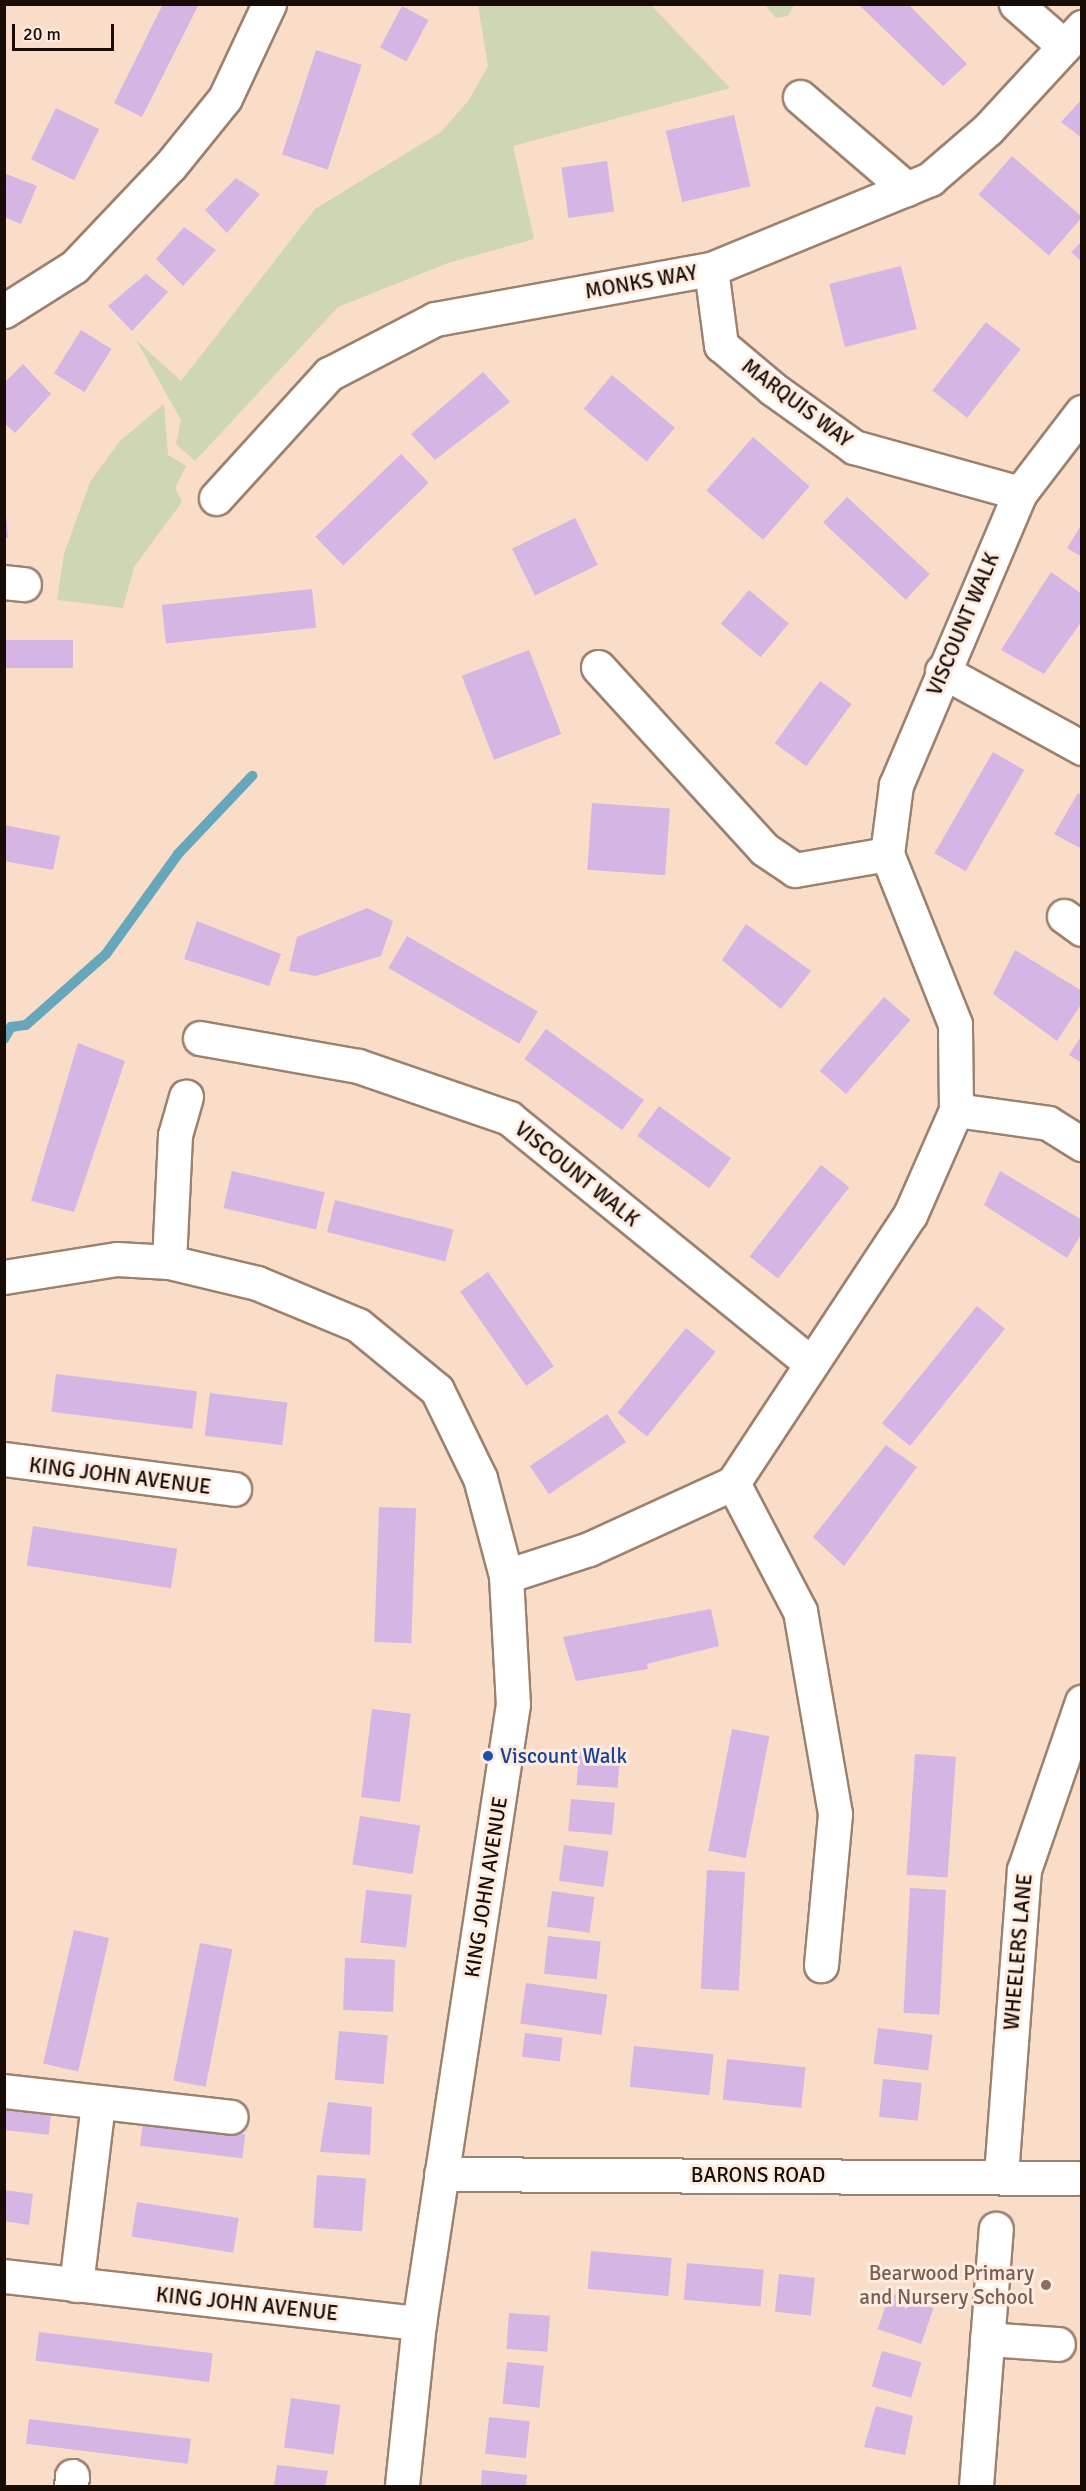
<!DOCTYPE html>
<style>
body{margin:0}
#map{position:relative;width:1086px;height:2491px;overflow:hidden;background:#faddc8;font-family:Signika,sans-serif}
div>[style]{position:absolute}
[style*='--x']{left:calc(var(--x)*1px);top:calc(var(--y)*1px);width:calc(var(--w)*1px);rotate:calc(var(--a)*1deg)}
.green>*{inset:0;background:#cfd6b5}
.stream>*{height:10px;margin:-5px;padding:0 5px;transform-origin:5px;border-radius:5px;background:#66a7bb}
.building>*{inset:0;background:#d5b5e3;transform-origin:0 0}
.roads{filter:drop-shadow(2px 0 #9c816e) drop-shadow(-2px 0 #9c816e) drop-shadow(0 2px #9c816e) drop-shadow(0 -2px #9c816e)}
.minor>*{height:33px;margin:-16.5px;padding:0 16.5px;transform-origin:16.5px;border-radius:16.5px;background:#fff}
.dots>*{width:16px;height:16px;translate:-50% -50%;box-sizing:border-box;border:3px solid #ffece0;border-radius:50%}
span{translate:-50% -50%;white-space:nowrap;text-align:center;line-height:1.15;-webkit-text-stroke:6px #ffece0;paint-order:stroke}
.street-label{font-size:21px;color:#170d06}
.transit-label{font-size:21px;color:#164399}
.left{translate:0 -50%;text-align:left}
.education-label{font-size:21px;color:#785e54}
.right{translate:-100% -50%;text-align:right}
.frame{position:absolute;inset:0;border:6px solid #170d06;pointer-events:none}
.scale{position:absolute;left:12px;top:24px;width:102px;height:27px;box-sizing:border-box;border:3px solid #170d06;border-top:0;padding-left:8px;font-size:18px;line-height:21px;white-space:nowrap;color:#170d06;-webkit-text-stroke:4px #ffece0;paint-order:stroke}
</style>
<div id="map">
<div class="green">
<i style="clip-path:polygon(478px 5px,651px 5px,730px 88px,513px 146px,534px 239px,448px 263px,338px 307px,195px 461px,176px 444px,181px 420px,136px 340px,181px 381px,315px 209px,441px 132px,469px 100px,488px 66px)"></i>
<i style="clip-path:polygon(765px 5px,794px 5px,788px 16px,776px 18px)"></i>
<i style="clip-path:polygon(164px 404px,168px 455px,186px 466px,175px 488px,182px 502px,134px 567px,123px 608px,57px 600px,64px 554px,90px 482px,120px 441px)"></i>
</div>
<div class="stream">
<i style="--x:4;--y:1039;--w:14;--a:-60"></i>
<i style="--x:11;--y:1027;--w:15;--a:-8"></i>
<i style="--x:26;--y:1025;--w:107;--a:-41.6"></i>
<i style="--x:106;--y:954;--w:123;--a:-54.2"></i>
<i style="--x:178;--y:854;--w:108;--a:-46.5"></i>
</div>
<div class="building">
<i style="clip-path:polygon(163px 4px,199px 4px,142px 117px,114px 103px)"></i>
<i style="clip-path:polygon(858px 4px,908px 4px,967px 64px,943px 86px)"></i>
<i style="left:402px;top:6px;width:30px;height:47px;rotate:28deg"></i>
<i style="left:316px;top:50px;width:48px;height:110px;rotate:18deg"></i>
<i style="clip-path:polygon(1082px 99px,1082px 138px,1061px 122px)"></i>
<i style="left:56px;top:108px;width:48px;height:57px;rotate:26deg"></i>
<i style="left:734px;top:115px;width:73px;height:70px;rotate:77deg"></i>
<i style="left:1012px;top:156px;width:93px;height:51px;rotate:41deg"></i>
<i style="left:607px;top:161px;width:51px;height:46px;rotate:82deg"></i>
<i style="clip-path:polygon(4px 173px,37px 186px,21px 224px,4px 217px)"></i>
<i style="clip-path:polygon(236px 178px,260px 194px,227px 233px,205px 210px)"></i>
<i style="clip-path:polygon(184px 227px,216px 250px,183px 286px,156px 259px)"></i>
<i style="clip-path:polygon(1082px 241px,1082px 262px,1071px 252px)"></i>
<i style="left:901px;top:266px;width:65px;height:74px;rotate:76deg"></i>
<i style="clip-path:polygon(146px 274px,168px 292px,132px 331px,108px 306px)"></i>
<i style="left:986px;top:322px;width:44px;height:87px;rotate:38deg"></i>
<i style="left:81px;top:330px;width:36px;height:51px;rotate:32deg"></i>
<i style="clip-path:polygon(23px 364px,51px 394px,15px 433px,4px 423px,4px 383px)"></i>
<i style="clip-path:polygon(483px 372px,510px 402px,435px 460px,411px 434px)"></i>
<i style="left:612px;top:375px;width:82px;height:44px;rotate:40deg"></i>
<i style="left:753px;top:437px;width:75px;height:71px;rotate:41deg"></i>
<i style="left:401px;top:454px;width:40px;height:119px;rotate:46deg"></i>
<i style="left:847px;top:497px;width:113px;height:35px;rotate:43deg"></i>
<i style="clip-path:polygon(4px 515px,6px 515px,8px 538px,4px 538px)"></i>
<i style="left:575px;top:518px;width:52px;height:70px;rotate:64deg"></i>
<i style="clip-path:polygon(1082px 524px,1082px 557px,1067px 548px)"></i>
<i style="clip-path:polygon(1051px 572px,1082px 594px,1082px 621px,1044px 674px,1001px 650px)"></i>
<i style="left:312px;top:589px;width:39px;height:151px;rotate:84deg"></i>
<i style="left:749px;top:590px;width:52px;height:44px;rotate:40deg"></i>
<i style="left:4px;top:640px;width:69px;height:28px"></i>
<i style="left:529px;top:650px;width:90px;height:72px;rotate:69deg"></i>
<i style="left:820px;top:681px;width:39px;height:77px;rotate:36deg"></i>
<i style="left:993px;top:752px;width:36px;height:117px;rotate:30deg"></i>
<i style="clip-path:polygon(1078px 793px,1082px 795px,1082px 849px,1054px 834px)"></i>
<i style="left:592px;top:803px;width:78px;height:67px;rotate:4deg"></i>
<i style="clip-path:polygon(4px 825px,60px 836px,53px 870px,4px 861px)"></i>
<i style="clip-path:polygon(367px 908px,393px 921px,381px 956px,315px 976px,289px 971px,297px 937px)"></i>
<i style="clip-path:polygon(197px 921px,281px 954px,269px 986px,184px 959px)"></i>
<i style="clip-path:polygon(746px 924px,811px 971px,781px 1009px,722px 960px)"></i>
<i style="left:407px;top:936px;width:151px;height:37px;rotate:30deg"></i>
<i style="clip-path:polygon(1015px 950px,1082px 991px,1082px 1003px,1057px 1041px,993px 994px)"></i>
<i style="left:884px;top:997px;width:35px;height:98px;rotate:41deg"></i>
<i style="left:546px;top:1029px;width:121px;height:37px;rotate:36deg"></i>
<i style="clip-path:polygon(1082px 1035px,1082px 1063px,1069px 1055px)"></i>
<i style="clip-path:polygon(78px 1043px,125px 1061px,74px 1212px,31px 1201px)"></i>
<i style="left:659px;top:1106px;width:89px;height:37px;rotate:36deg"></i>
<i style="left:821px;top:1165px;width:36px;height:116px;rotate:38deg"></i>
<i style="left:232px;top:1171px;width:95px;height:38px;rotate:13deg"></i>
<i style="clip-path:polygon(1000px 1171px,1082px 1220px,1082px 1233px,1067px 1258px,984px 1205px)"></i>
<i style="left:335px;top:1200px;width:122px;height:33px;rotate:14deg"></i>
<i style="left:488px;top:1272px;width:115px;height:34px;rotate:55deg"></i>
<i style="left:977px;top:1306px;width:36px;height:151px;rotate:39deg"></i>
<i style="left:686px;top:1328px;width:38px;height:109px;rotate:39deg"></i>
<i style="left:56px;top:1374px;width:142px;height:38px;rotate:7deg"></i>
<i style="left:210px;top:1393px;width:78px;height:43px;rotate:7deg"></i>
<i style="left:607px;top:1414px;width:34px;height:93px;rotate:56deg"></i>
<i style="clip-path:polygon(886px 1445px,917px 1467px,844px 1566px,813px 1537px)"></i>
<i style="left:379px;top:1507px;width:37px;height:135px;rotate:2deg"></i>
<i style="left:33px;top:1526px;width:146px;height:40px;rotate:9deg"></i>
<i style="clip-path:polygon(711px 1609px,719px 1646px,647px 1664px,648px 1669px,576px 1681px,563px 1637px)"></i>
<i style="left:372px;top:1709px;width:39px;height:89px;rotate:7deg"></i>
<i style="left:732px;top:1729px;width:38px;height:124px;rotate:11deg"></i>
<i style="left:579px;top:1752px;width:41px;height:33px;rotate:4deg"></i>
<i style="left:915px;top:1754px;width:41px;height:121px;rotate:4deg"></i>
<i style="left:571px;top:1799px;width:44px;height:32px;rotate:5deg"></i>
<i style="left:360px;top:1816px;width:61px;height:49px;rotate:9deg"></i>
<i style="left:564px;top:1845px;width:45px;height:36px;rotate:8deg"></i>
<i style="left:707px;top:1870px;width:38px;height:119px;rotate:3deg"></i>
<i style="left:910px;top:1888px;width:36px;height:125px;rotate:3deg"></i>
<i style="left:366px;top:1890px;width:46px;height:53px;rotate:6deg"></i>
<i style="left:552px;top:1891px;width:43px;height:36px;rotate:8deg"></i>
<i style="left:74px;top:1930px;width:36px;height:137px;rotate:13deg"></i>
<i style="left:548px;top:1936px;width:53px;height:38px;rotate:6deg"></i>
<i style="left:200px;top:1943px;width:33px;height:140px;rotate:11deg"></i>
<i style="left:345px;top:1958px;width:50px;height:52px;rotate:2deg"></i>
<i style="left:526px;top:1983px;width:82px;height:41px;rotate:8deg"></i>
<i style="left:878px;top:2028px;width:55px;height:36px;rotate:7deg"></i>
<i style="left:339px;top:2031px;width:49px;height:49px;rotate:5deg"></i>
<i style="left:525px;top:2033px;width:38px;height:24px;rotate:7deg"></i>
<i style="left:634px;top:2046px;width:80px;height:41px;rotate:6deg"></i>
<i style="left:727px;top:2059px;width:79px;height:41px;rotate:6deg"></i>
<i style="left:883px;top:2079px;width:39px;height:38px;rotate:6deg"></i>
<i style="left:4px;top:2102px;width:48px;height:28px;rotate:6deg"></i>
<i style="clip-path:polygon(328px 2102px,372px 2107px,370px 2155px,320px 2152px)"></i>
<i style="left:143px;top:2122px;width:103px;height:24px;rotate:7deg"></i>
<i style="left:317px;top:2175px;width:49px;height:53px;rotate:4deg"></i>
<i style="clip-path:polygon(4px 2190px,33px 2194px,29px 2225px,4px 2221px)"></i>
<i style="left:137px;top:2202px;width:103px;height:35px;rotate:9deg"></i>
<i style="left:591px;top:2251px;width:81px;height:38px;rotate:5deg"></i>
<i style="left:687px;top:2263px;width:77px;height:37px;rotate:5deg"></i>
<i style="left:779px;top:2274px;width:36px;height:38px;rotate:6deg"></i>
<i style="left:890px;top:2293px;width:46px;height:38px;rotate:19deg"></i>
<i style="left:509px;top:2313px;width:41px;height:36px;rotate:4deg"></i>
<i style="left:39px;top:2332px;width:175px;height:29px;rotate:7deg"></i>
<i style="left:882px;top:2351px;width:41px;height:37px;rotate:16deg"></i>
<i style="left:507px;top:2362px;width:37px;height:42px;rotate:6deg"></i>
<i style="left:291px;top:2398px;width:50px;height:50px;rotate:8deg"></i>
<i style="clip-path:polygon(876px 2406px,913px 2416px,905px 2455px,864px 2447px)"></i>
<i style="left:489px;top:2417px;width:41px;height:37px;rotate:6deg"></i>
<i style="left:29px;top:2419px;width:163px;height:25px;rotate:7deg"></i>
<i style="clip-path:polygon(277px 2465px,328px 2471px,325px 2486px,274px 2486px)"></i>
<i style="clip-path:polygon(482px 2470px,527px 2475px,526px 2486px,481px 2486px)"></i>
</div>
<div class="roads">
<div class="minor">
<i style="--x:1016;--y:4;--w:64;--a:41.2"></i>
<i style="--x:800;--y:97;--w:141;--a:40.7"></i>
<i style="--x:711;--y:269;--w:77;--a:82.5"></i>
<i style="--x:721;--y:345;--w:68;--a:40.2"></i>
<i style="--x:773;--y:389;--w:100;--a:35.6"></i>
<i style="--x:854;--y:447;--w:172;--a:15.5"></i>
<i style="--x:4;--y:311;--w:83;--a:-32.2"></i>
<i style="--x:74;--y:267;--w:139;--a:-46.5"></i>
<i style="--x:170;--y:166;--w:87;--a:-51"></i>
<i style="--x:225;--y:98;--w:104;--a:-64.9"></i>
<i style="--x:216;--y:498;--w:168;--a:-47.7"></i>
<i style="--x:329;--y:374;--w:119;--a:-27.4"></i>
<i style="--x:435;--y:319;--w:280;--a:-10.3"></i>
<i style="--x:711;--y:269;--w:237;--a:-22.3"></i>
<i style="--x:930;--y:179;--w:77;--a:-40.8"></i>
<i style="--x:988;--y:129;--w:139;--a:-47.3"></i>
<i style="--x:4;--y:582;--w:20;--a:6"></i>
<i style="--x:598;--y:667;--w:246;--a:47.6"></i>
<i style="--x:764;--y:849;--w:37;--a:34"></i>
<i style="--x:795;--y:870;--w:93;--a:-9.9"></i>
<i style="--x:942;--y:671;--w:160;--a:28.8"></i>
<i style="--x:1064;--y:916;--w:22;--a:36"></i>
<i style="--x:200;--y:1038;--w:160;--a:10"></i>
<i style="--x:358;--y:1066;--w:160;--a:19"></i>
<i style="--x:509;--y:1118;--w:388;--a:39.1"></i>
<i style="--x:956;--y:1110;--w:93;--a:8"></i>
<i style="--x:1048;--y:1123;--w:40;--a:32"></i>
<i style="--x:169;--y:1262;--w:127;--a:-87.3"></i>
<i style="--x:175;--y:1135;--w:40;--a:-74"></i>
<i style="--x:4;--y:1277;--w:114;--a:-9.1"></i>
<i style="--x:117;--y:1259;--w:52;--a:3.3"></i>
<i style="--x:169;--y:1262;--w:90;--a:13.4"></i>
<i style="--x:257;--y:1283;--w:109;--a:22.6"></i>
<i style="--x:358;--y:1325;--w:102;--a:39.4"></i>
<i style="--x:437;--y:1390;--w:98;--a:64"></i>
<i style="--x:480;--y:1478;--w:101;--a:75.1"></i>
<i style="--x:506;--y:1576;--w:128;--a:86.9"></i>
<i style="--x:513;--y:1704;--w:626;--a:98.63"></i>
<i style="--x:419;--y:2323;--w:164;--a:96"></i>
<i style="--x:4;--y:1459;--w:232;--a:7.4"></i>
<i style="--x:733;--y:1483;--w:144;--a:62.4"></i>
<i style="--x:800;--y:1611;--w:206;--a:80.2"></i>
<i style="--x:835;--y:1814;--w:152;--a:95.3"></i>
<i style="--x:506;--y:1576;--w:87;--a:-18"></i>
<i style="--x:589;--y:1549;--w:158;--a:-24.6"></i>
<i style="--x:733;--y:1483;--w:321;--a:-56.6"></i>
<i style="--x:910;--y:1215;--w:115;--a:-66.3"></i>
<i style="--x:956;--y:1110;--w:86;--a:-90.7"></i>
<i style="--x:955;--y:1024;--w:183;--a:-111.8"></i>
<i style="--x:887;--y:854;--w:70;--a:-82.6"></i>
<i style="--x:896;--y:785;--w:317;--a:-67"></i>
<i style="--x:1020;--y:493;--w:102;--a:-52.6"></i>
<i style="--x:4;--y:2091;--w:228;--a:6.5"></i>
<i style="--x:441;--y:2174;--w:635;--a:0.36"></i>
<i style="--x:1001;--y:2175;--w:306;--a:-85.7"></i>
<i style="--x:1024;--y:1870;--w:178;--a:-71"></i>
<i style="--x:4;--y:2276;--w:418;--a:6.5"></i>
<i style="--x:76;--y:2285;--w:184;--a:-83.1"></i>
<i style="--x:987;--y:2339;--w:71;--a:4"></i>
<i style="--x:71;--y:2486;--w:10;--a:-84"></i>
<i style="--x:976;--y:2486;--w:258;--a:-85.6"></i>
</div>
</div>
<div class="dots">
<i style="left:488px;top:1756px;background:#1a4fb4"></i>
<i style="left:1046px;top:2285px;background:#8d6e63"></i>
</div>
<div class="street-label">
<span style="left:641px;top:282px;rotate:-10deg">MONKS WAY</span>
<span style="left:797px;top:403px;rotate:37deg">MARQUIS WAY</span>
<span style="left:963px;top:624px;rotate:-67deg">VISCOUNT WALK</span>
<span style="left:577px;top:1174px;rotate:39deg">VISCOUNT WALK</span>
<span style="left:120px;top:1476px;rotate:7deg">KING JOHN AVENUE</span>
<span style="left:486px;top:1887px;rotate:-81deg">KING JOHN AVENUE</span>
<span style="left:1018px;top:1952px;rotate:-85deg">WHEELERS LANE</span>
<span style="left:758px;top:2175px">BARONS ROAD</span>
<span style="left:247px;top:2304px;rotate:6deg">KING JOHN AVENUE</span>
</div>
<div class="transit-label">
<span class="left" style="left:500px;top:1756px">Viscount Walk</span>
</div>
<div class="education-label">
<span class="right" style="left:1034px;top:2285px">Bearwood Primary<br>and Nursery School</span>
</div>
<div class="frame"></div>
<div class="scale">20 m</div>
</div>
